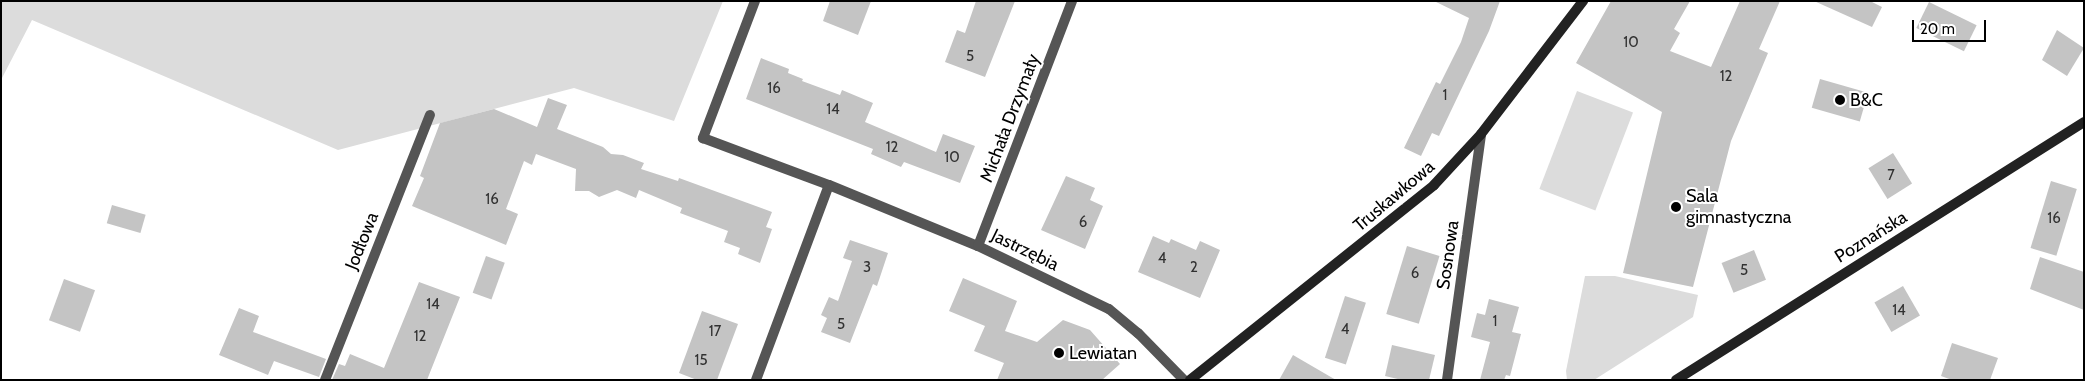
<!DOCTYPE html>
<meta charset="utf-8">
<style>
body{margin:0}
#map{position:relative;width:2085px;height:381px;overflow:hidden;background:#fff;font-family:Cabin,sans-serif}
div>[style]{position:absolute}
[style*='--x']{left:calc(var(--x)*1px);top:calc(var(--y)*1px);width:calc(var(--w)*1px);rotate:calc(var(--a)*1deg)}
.green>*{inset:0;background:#dcdcdc;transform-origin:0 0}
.building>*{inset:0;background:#c4c4c4;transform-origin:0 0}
.street>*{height:10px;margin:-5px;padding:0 5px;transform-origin:5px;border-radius:5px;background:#555}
.secondary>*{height:10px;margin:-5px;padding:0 5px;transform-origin:5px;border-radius:5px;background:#222}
.dots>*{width:14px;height:14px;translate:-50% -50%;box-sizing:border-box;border:2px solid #fff;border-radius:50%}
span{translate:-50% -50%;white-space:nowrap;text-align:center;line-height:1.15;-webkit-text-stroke:4px #fff;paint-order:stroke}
.number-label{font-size:15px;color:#313131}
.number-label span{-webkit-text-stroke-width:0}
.poi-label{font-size:18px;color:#000}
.left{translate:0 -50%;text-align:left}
.street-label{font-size:18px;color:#000}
.frame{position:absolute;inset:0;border:2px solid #000;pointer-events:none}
.scale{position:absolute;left:1912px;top:20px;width:74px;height:22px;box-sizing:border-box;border:2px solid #000;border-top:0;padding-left:6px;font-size:15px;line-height:18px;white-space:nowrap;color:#000;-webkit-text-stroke:4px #fff;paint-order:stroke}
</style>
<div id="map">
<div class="green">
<i style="clip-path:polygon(1px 1px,723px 1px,674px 121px,574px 88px,338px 150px,32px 20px,1px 80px)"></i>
<i style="left:1577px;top:91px;width:60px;height:105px;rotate:21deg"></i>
<i style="clip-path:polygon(1585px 276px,1615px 276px,1698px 295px,1693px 317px,1594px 380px,1567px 380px,1566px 371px)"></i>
</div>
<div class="building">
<i style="clip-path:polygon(830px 1px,871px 1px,858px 35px,823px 21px)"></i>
<i style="clip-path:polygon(976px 1px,1015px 1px,985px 77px,945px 62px,957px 30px,965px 33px)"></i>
<i style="clip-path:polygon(1434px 1px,1500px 1px,1489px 31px,1439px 136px,1432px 133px,1421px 156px,1404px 148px,1436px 82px,1440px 84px,1461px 42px,1469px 18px)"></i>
<i style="clip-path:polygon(1611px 1px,1690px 1px,1674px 29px,1680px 33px,1670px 51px,1711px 67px,1740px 1px,1780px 1px,1759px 49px,1768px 53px,1731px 141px,1693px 287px,1623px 273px,1662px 112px,1576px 63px)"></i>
<i style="clip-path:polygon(1814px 1px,1870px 1px,1882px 7px,1872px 27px)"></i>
<i style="left:1929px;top:2px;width:53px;height:29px;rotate:26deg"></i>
<i style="clip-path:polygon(2057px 30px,2084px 48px,2067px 76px,2042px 60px)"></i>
<i style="clip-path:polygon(761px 58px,789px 69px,788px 73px,803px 79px,802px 81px,840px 95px,842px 90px,873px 103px,865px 122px,936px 152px,943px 134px,975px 146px,960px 183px,904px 162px,901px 167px,871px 154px,873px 149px,746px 99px)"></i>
<i style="left:1820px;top:79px;width:50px;height:30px;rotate:16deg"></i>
<i style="clip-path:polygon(548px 98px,567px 105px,557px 129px,603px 147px,611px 154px,623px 155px,644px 163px,641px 169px,678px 181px,679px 178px,772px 212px,766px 227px,772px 229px,760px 263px,738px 254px,740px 248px,724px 242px,728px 231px,680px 213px,682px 208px,639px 190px,636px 198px,617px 190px,599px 197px,589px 191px,575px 191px,576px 169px,536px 154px,532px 165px,524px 161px,506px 209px,518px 214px,506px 245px,412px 206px,424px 178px,420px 176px,440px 123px,494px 109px,537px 127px)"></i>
<i style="left:1893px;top:153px;width:36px;height:29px;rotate:58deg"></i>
<i style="clip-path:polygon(1066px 176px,1095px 188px,1090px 200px,1103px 206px,1085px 249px,1041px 230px)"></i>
<i style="left:2051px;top:181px;width:27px;height:70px;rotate:17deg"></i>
<i style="left:112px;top:205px;width:35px;height:19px;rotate:16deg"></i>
<i style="clip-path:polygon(1153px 236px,1169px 243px,1171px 239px,1196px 250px,1200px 241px,1220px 250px,1200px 298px,1138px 272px)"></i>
<i style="clip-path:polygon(850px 240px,888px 253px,877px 286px,873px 284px,850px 343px,821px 332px,827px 318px,821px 315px,829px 297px,838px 301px,852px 261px,843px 258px)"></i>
<i style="left:1407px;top:246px;width:34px;height:71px;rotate:17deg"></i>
<i style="left:1754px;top:250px;width:32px;height:35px;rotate:68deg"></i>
<i style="left:486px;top:256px;width:20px;height:39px;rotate:20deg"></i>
<i style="clip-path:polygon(2040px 257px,2084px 272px,2084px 310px,2030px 289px)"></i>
<i style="clip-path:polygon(963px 278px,1017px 301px,1005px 331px,1037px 342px,1063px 320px,1090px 330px,1120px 364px,1102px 380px,997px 380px,1004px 363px,974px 351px,985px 326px,949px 311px)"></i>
<i style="left:64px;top:279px;width:33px;height:44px;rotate:20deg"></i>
<i style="clip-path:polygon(419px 282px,460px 297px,427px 380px,332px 380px,339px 364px,345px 366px,350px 354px,384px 368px)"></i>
<i style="left:1903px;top:286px;width:34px;height:33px;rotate:60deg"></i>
<i style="left:1345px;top:296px;width:22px;height:65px;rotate:18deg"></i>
<i style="clip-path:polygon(1489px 299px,1519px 307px,1512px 332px,1521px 334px,1510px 376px,1506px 375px,1504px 380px,1480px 380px,1490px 342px,1471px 337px,1477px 313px,1485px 315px)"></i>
<i style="clip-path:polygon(239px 308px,259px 316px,253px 332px,326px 359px,319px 377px,274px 361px,268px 375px,219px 355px)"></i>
<i style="clip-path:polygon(702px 311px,738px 324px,717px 380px,697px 380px,679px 373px)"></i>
<i style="clip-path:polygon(1952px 343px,1998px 358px,1990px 380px,1952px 380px,1941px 376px)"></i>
<i style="clip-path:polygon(1392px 345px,1435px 355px,1429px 380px,1402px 380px,1385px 376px)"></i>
<i style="clip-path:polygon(1293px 355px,1336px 380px,1279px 380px)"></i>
</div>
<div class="street">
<i style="--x:755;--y:1;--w:147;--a:110.8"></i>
<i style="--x:703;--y:138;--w:134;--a:20.5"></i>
<i style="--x:829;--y:185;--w:161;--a:22.3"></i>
<i style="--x:978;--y:246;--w:145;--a:25.7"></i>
<i style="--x:1109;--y:309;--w:38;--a:40"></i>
<i style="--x:1138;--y:333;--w:66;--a:45.6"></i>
<i style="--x:978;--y:246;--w:262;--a:-69"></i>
<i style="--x:325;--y:380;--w:285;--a:-68.4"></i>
<i style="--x:756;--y:380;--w:208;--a:-69.5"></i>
<i style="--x:1447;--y:380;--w:248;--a:-82.1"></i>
</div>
<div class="secondary">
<i style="--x:1190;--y:380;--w:312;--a:-38.6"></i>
<i style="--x:1434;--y:185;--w:69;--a:-47.3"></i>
<i style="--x:1481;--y:134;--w:168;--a:-52.5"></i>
<i style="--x:1676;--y:380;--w:483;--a:-32.3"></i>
</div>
<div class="dots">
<i style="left:1840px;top:100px;background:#000"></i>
<i style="left:1676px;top:207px;background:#000"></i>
<i style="left:1059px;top:353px;background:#000"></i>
</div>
<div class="number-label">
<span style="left:1631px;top:43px">10</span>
<span style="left:970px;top:57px">5</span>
<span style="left:1726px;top:77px">12</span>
<span style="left:774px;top:89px">16</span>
<span style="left:1445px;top:96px">1</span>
<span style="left:833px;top:110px">14</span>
<span style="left:892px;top:148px">12</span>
<span style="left:952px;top:158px">10</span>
<span style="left:1891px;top:176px">7</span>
<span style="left:492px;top:200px">16</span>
<span style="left:2054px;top:219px">16</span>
<span style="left:1083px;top:223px">6</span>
<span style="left:1162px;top:259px">4</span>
<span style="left:867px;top:268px">3</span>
<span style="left:1194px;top:268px">2</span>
<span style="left:1744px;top:271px">5</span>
<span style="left:1415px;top:274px">6</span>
<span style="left:433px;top:305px">14</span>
<span style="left:1899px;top:311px">14</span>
<span style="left:1495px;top:322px">1</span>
<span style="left:841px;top:325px">5</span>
<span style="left:1345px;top:330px">4</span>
<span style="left:715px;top:332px">17</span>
<span style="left:420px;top:337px">12</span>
<span style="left:701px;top:361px">15</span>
</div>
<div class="poi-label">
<span class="left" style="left:1850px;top:100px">B&amp;C</span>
<span class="left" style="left:1686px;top:207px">Sala<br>gimnastyczna</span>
<span class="left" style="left:1069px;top:353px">Lewiatan</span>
</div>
<div class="street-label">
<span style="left:1010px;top:118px;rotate:-69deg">Michała Drzymały</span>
<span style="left:1394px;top:196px;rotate:-40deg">Truskawkowa</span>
<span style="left:1871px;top:237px;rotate:-32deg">Poznańska</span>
<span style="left:362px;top:241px;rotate:-68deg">Jodłowa</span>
<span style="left:1025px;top:250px;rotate:26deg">Jastrzębia</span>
<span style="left:1448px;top:255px;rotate:-82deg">Sosnowa</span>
</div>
<div class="frame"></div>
<div class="scale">20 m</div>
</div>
